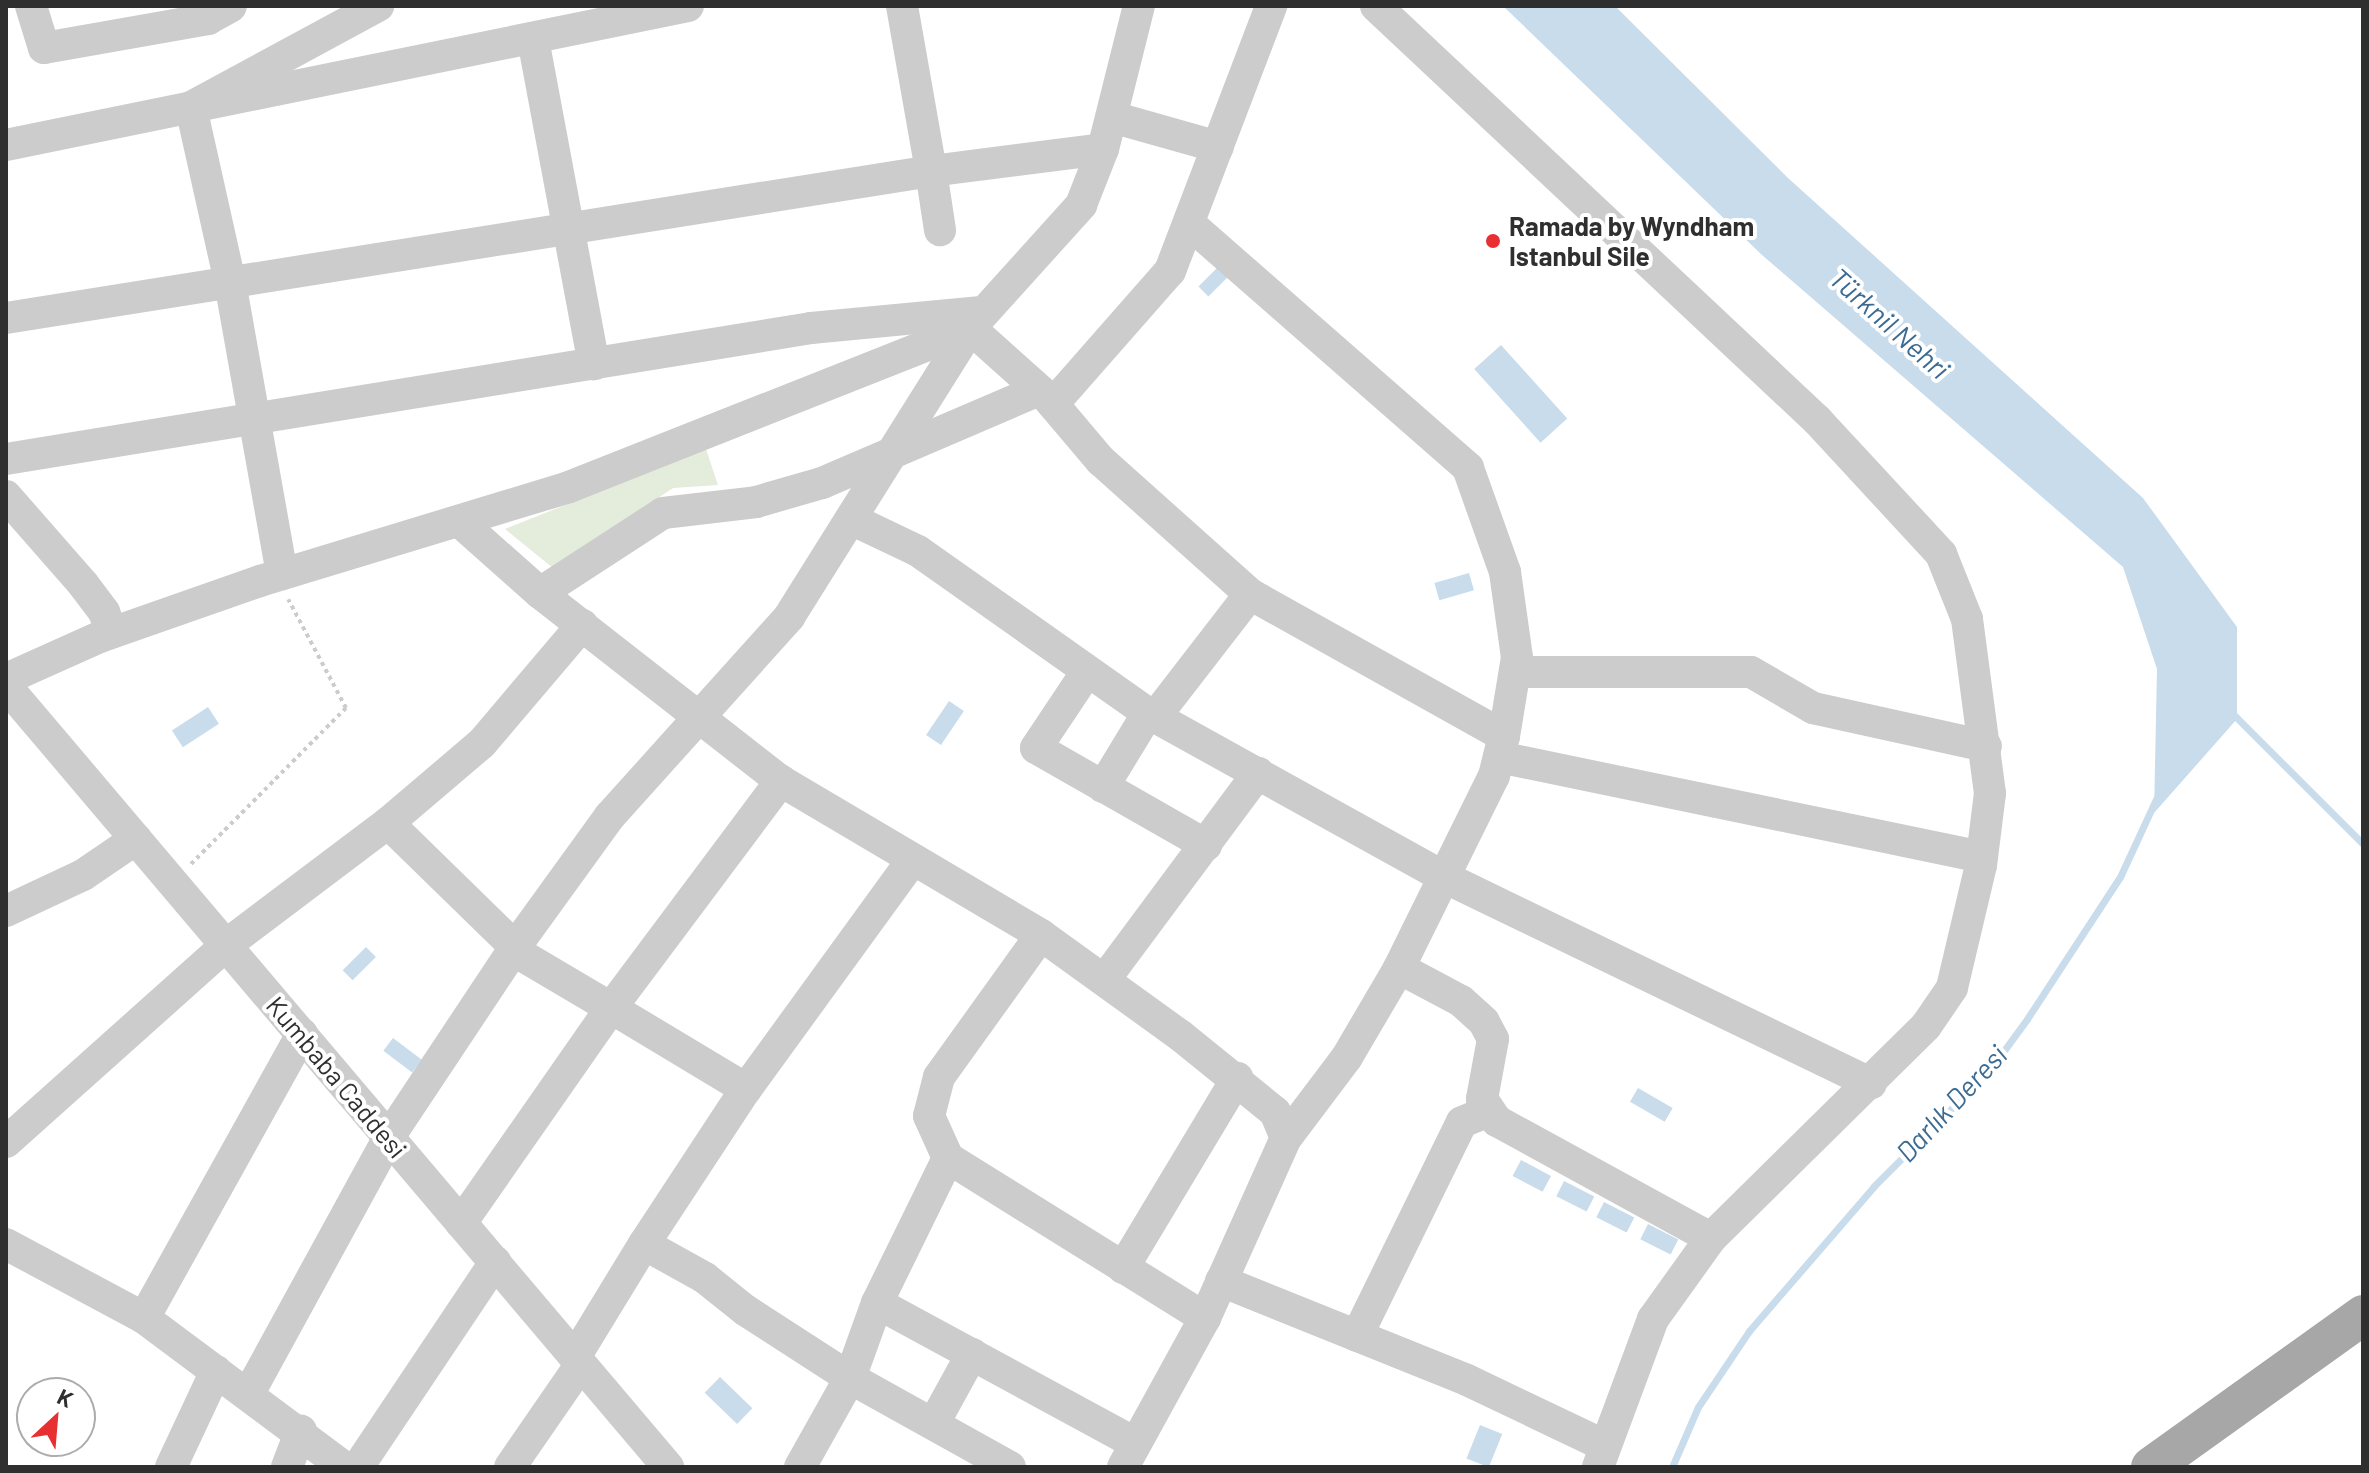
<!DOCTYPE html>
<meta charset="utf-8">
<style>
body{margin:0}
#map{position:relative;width:2369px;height:1473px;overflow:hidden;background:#fff;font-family:Barlow,sans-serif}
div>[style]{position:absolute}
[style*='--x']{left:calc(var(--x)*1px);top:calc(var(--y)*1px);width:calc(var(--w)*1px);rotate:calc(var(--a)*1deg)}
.green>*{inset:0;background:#e4ecdc}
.water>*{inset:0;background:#c8dcec;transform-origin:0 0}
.stream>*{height:7px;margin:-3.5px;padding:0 3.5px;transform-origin:3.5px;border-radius:3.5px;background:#c8dcec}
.path>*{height:4px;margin-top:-2px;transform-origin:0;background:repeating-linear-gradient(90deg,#ccc 0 4px,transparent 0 8px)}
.minor>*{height:32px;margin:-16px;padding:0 16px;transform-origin:16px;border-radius:16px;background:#ccc}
.major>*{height:40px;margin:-20px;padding:0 20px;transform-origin:20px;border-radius:20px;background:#a7a7a7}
.dots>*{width:22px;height:22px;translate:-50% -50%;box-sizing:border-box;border:4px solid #fff;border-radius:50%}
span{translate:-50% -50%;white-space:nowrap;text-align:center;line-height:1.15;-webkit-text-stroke:8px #fff;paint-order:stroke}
.poi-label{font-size:26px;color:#2f2f2f;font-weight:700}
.left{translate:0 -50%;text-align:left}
.street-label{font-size:26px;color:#2f2f2f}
.water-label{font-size:28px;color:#3b6b92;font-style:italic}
.frame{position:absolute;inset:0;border:8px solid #2f2f2f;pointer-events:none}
.north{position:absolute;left:16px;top:1377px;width:80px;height:80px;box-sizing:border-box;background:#fff;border:2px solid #acacac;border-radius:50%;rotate:26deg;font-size:22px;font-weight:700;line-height:32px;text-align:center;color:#2f2f2f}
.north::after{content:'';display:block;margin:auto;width:28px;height:36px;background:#e82f31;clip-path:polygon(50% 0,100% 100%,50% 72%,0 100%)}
</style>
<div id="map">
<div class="green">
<i style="clip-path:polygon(706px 449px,718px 485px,673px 488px,553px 568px,505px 529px)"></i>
</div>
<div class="water">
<i style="clip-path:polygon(1503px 6px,1615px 6px,1788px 178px,2143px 498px,2237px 627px,2237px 719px,2154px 813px,2157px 669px,2123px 567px,1762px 255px)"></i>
<i style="left:1219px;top:266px;width:14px;height:29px;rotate:45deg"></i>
<i style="left:1501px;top:345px;width:99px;height:36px;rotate:48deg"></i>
<i style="left:1469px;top:573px;width:18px;height:36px;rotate:74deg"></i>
<i style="left:949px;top:701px;width:18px;height:41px;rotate:34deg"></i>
<i style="left:208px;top:707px;width:20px;height:43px;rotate:57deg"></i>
<i style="left:366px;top:947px;width:14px;height:33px;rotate:45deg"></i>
<i style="left:393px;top:1038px;width:36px;height:16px;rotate:37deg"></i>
<i style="left:1638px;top:1088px;width:40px;height:16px;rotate:30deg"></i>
<i style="left:1521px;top:1160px;width:34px;height:18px;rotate:28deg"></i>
<i style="left:1564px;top:1181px;width:34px;height:17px;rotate:27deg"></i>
<i style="left:1604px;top:1202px;width:34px;height:17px;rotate:27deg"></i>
<i style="left:1648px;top:1224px;width:34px;height:17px;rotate:27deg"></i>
<i style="left:720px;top:1377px;width:45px;height:22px;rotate:44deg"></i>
<i style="left:1480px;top:1425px;width:24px;height:36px;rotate:22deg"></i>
</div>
<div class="stream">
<i style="--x:2232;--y:713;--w:185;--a:45"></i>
<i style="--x:1672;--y:1467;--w:65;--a:-66.6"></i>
<i style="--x:1698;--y:1407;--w:92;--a:-56.1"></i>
<i style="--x:1749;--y:1331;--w:191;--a:-49.2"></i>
<i style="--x:1874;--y:1186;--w:163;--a:-45"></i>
<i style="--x:1989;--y:1071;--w:64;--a:-53.8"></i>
<i style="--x:2027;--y:1019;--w:170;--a:-56.8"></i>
<i style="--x:2120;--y:877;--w:88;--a:-65.2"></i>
</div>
<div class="path">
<i style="--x:191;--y:864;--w:220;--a:-45.2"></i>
<i style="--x:346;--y:708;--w:123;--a:-118"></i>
</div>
<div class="minor">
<i style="--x:31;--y:6;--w:44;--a:72.8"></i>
<i style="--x:44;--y:48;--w:167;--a:-10"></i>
<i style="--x:208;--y:19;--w:26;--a:-29"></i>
<i style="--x:902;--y:6;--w:168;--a:80"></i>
<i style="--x:931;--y:171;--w:173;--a:-7.3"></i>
<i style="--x:1376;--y:6;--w:605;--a:43.19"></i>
<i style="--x:1817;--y:420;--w:183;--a:47.2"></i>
<i style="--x:1941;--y:554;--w:70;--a:68.2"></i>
<i style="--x:1967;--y:619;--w:176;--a:82.5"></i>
<i style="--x:1990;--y:793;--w:73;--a:97.1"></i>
<i style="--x:1981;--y:865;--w:126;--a:103.3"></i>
<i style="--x:1952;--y:988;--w:46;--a:124.4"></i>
<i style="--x:1926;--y:1026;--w:302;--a:135.4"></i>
<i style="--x:1711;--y:1238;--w:100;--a:125.6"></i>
<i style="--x:1653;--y:1319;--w:158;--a:110.4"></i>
<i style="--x:533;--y:39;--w:331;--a:79.4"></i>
<i style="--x:1112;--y:117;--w:110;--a:15.8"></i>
<i style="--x:6;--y:145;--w:696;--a:-11.52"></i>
<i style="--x:1192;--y:226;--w:367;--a:41.2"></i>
<i style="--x:1468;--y:468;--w:110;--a:70.4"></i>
<i style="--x:1505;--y:572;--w:86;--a:82"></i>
<i style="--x:1517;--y:657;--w:80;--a:99.3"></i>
<i style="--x:6;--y:318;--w:937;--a:-9.03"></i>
<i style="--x:931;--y:171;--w:60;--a:81.3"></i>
<i style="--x:1053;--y:404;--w:177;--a:-48.7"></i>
<i style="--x:1170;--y:271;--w:284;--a:-69.1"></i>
<i style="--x:6;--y:459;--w:816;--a:-9.24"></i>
<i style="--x:811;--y:328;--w:171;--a:-5.4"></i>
<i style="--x:6;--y:496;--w:117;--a:48.8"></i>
<i style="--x:83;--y:584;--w:35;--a:53"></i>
<i style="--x:104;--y:612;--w:22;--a:69"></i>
<i style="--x:851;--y:519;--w:74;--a:25.5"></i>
<i style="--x:918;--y:551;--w:281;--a:35.2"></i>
<i style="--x:1148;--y:713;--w:341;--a:29"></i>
<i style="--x:1446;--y:878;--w:472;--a:25.8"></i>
<i style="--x:459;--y:521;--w:108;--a:41.6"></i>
<i style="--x:540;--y:593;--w:306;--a:38"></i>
<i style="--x:781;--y:781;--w:302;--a:30.6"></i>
<i style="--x:1041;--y:935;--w:173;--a:35.8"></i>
<i style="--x:1181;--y:1036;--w:121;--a:39"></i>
<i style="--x:1275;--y:1112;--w:28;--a:67"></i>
<i style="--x:1286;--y:1138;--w:101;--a:-53"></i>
<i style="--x:1347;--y:1057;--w:101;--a:-59.6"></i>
<i style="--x:1398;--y:970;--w:216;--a:-63.7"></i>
<i style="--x:1494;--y:776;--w:41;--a:-76"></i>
<i style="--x:1504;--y:736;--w:291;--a:-150.8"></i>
<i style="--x:1250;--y:594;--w:200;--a:-138.2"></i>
<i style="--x:1101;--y:461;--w:85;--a:-130.2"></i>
<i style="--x:1046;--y:396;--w:102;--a:-138.2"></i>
<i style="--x:282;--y:574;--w:297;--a:-100.1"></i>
<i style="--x:230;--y:282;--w:179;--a:-102.6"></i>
<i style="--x:191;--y:107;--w:213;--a:-28.4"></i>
<i style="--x:540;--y:593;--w:147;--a:-33"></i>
<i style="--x:663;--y:513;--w:94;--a:-6.7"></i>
<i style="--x:756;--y:502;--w:69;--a:-16.1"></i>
<i style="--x:822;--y:483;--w:236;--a:-23.2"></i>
<i style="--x:1515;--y:672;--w:236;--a:0"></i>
<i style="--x:1751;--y:672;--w:72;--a:30.1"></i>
<i style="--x:1813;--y:708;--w:177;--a:12.4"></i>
<i style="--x:1086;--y:673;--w:90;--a:123.7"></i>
<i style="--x:1036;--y:748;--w:196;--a:29.7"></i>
<i style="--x:6;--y:679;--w:103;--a:-24.1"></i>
<i style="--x:100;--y:637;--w:170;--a:-19.3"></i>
<i style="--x:260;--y:581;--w:323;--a:-16.9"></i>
<i style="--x:569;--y:487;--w:431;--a:-21.6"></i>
<i style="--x:6;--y:686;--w:1024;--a:49.71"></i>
<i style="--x:1155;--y:717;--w:155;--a:-52.3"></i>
<i style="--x:1499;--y:757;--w:493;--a:11.7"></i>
<i style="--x:1103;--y:787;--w:87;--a:-58.7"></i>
<i style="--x:388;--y:823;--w:177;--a:44.3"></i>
<i style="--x:6;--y:911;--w:85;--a:-25.1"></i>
<i style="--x:83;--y:875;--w:64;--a:-34.2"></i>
<i style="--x:1041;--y:935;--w:175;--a:125.7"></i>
<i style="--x:939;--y:1077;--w:40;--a:104.4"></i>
<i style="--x:929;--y:1116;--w:46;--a:65.7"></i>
<i style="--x:948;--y:1158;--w:303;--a:31.9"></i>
<i style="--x:1399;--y:968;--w:70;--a:28"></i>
<i style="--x:1461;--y:1001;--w:31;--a:42"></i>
<i style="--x:1484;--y:1022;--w:19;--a:62"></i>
<i style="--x:1493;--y:1039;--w:61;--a:100.4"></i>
<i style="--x:1482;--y:1099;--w:27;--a:56"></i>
<i style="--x:1497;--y:1121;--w:244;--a:28.7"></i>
<i style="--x:1105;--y:979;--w:257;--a:-53.4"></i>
<i style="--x:746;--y:1089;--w:157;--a:-149"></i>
<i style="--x:611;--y:1008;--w:284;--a:-53.2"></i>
<i style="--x:6;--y:1142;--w:295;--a:-41.8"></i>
<i style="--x:226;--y:945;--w:203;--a:-37"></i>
<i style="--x:388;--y:823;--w:123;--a:-40.4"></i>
<i style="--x:482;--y:743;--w:155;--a:-49.7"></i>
<i style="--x:461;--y:1223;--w:262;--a:-55.1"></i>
<i style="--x:611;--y:1008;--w:114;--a:-149.4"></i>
<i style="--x:6;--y:1244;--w:157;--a:28.2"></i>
<i style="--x:144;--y:1318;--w:249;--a:36.7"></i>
<i style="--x:644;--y:1244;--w:186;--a:-56.7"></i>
<i style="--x:746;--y:1089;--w:284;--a:-54"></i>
<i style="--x:1123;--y:1268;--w:222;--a:-59"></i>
<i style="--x:1221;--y:1281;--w:265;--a:21.9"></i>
<i style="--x:1467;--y:1380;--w:151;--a:25.5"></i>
<i style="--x:877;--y:1303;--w:291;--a:28.5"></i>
<i style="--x:144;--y:1318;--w:325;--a:-60.9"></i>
<i style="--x:1357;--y:1336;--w:238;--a:-63.9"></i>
<i style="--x:1462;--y:1122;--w:29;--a:-22"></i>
<i style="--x:575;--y:1357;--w:132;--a:-58.6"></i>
<i style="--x:644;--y:1244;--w:70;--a:29.1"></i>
<i style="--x:705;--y:1278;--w:51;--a:38.7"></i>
<i style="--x:745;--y:1310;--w:125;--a:32.9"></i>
<i style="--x:850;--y:1378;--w:183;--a:29.1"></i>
<i style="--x:249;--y:1393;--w:292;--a:-61.3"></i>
<i style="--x:389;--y:1137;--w:228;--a:-56.4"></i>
<i style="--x:515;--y:947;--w:162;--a:-54.1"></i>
<i style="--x:610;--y:816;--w:268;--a:-48"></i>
<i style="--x:789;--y:617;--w:341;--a:-57.9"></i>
<i style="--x:970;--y:328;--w:166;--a:-47.9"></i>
<i style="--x:1081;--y:205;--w:60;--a:-68.6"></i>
<i style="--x:1103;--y:149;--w:147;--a:-75.9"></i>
<i style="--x:934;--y:1423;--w:79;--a:-61.2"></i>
<i style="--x:171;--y:1467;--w:106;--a:-64.9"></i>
<i style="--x:287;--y:1467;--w:39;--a:-69"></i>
<i style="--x:358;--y:1467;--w:247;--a:-56.2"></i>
<i style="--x:510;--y:1467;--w:125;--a:-55.4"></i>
<i style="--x:800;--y:1467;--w:102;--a:-60.7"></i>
<i style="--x:850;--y:1378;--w:80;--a:-70.2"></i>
<i style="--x:877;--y:1303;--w:161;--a:-63.9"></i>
<i style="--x:1123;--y:1467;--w:170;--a:-61.2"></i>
<i style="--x:1205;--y:1318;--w:197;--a:-65.8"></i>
</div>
<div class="major">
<i style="--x:2151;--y:1467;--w:261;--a:-35.6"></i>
</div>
<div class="dots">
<i style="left:1493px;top:241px;background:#e82f31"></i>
</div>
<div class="poi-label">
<span class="left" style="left:1509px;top:241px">Ramada by Wyndham<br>Istanbul Sile</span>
</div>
<div class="street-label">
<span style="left:337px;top:1077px;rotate:50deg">Kumbaba Caddesi</span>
</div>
<div class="water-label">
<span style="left:1890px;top:323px;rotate:42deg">Türknil Nehri</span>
<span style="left:1951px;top:1103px;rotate:-47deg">Darlık Deresi</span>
</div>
<div class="frame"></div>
<div class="north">K</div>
</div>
